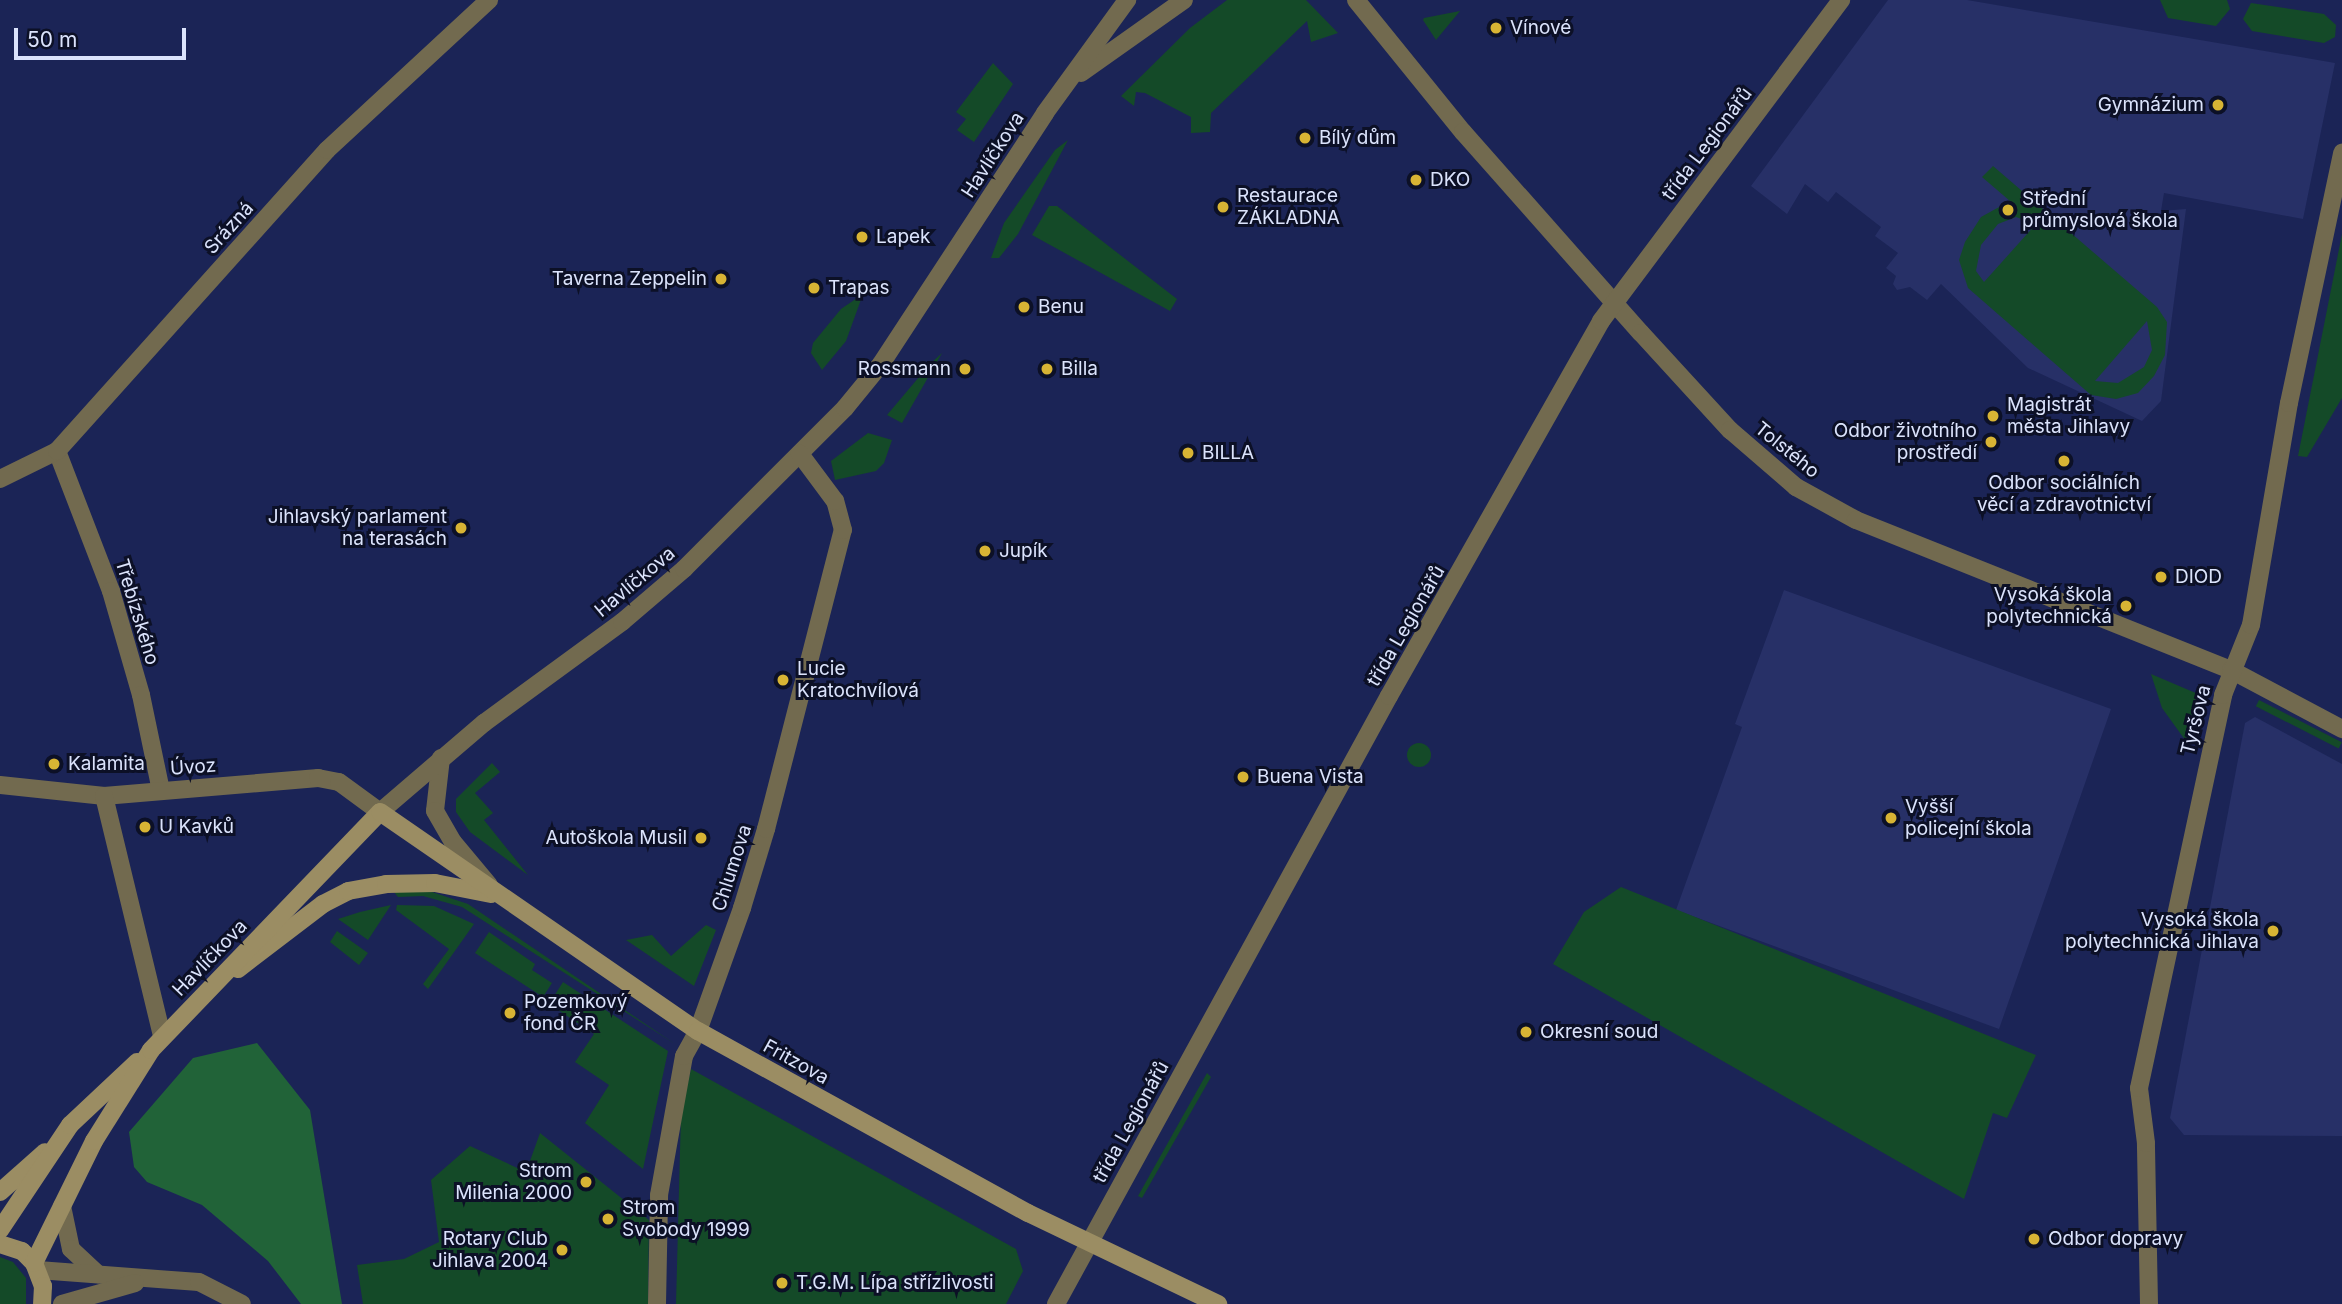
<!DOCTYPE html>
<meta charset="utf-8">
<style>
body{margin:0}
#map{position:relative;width:2342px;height:1304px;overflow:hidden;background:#1b2456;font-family:Inter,sans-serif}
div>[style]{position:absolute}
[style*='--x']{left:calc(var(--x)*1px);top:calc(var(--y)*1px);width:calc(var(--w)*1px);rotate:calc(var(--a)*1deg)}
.built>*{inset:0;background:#273067}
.green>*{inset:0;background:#144a28;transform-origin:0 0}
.round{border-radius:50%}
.forest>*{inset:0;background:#216338}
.street>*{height:18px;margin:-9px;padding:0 9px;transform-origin:9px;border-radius:9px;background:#726a4f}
.secondary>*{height:18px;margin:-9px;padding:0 9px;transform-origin:9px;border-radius:9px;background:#9b8d63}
.dots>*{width:19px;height:19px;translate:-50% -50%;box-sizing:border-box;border:4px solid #0c1026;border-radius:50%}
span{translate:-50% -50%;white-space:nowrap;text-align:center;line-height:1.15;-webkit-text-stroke:6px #0c1026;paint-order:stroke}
.poi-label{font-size:19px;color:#dbe3fc}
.left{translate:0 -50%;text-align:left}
.right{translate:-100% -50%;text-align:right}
.street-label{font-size:19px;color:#dbe3fc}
.scale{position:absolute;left:14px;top:28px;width:172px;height:32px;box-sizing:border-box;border:4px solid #dbe3fc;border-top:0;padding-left:9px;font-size:21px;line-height:24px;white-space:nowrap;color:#dbe3fc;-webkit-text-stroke:5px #0c1026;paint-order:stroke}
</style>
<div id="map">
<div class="built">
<i style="clip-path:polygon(1888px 0,1967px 0,2335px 63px,2303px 219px,2164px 193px,2161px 211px,2186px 209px,2161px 401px,2142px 421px,2028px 368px,1941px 284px,1927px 300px,1910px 287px,1897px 290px,1893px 284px,1896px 276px,1886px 268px,1898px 253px,1875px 236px,1881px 227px,1836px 192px,1828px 202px,1805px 184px,1787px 214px,1751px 186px)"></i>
<i style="clip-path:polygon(1784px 590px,2111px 709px,1999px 1029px,1676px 910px,1742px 727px,1735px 724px)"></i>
<i style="clip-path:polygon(2255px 717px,2342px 764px,2342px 1136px,2184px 1135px,2170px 1118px,2245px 723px)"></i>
</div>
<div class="green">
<i style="clip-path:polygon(1227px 0,1306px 0,1338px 33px,1311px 42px,1307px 21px,1211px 113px,1210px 132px,1191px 133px,1191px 117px,1145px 93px,1136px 92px,1134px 106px,1121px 96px,1190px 28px)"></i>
<i style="clip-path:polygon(2160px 0,2227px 0,2230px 9px,2216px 26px,2168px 18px)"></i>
<i style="clip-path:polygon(2251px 3px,2324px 14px,2336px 25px,2335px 37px,2324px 43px,2252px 31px,2243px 19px)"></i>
<i style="clip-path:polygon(1460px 11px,1436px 40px,1423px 20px,1424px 18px)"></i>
<i style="clip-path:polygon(993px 63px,1013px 84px,974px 142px,957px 130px,966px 119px,956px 112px)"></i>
<i style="clip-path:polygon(1068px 140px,1018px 234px,999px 258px,991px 258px,1004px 223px,1055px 150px)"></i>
<i style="clip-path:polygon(evenodd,1993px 166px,2157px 307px,2167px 322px,2165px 355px,2154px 376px,2138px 393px,2116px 399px,2091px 395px,1968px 288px,1959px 260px,1965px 242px,1981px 217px,2010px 201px,1982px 177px,1993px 166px,2016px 217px,2036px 224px,1984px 282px,1976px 271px,1981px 245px,1998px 224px,2016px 217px,1993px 166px,2147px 321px,2152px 350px,2144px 367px,2118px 383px,2095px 381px,2147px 321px)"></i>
<i style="clip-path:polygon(1049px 206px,1057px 206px,1177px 299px,1170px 311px,1032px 235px)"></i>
<i style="clip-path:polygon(2342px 234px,2342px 398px,2307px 457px,2298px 456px)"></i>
<i style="clip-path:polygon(863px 294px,846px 341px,822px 370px,811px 353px,813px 343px,841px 309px)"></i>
<i style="clip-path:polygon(942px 353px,902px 423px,887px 415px,930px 364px)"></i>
<i style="clip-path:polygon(868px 433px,892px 440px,884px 463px,876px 471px,835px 480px,831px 461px)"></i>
<i style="clip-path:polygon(2151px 674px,2198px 694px,2188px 744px,2162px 708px)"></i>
<i style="left:2259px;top:700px;width:93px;height:7px;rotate:27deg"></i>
<i class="round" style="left:1407px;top:743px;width:24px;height:24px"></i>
<i style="clip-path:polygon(492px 763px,500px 772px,475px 793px,493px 813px,484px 820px,528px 875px,470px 832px,456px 812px,456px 799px)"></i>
<i style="clip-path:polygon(1621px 887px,2036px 1055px,2007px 1118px,1993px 1113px,1964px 1199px,1553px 964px,1584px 912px)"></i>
<i style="clip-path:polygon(394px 892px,432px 892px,468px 904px,675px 1044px,462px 907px,423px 896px,398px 897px)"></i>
<i style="clip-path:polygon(391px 905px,368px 940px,338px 919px,360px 912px)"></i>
<i style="clip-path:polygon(397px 905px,434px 906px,474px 924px,428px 989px,423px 984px,449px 949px,396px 910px)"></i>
<i style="clip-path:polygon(706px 925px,716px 930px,694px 986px,626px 940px,652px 935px,671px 956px)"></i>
<i style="clip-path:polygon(337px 931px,368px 953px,359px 965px,330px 942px)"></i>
<i style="clip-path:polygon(489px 932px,535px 964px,532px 970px,552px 983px,543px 997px,475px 953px)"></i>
<i style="clip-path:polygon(563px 982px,668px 1051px,643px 1169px,585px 1123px,609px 1085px,575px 1062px,594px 1034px,549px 1004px)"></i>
<i style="clip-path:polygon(691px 1069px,1016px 1249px,1023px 1271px,1006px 1304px,676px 1304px,681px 1113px)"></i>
<i style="clip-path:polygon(1207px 1073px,1211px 1077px,1142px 1198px,1138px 1196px)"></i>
<i style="clip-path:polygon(540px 1133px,649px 1220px,648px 1304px,363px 1304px,357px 1265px,404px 1259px,439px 1242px,431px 1180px,470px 1146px,526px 1172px)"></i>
<i style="clip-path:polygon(0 1257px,13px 1262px,26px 1278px,26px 1304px,0 1304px)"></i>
</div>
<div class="forest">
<i style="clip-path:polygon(257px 1043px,310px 1110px,342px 1304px,301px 1304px,268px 1261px,202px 1205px,147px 1182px,134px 1167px,129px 1132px,193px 1058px)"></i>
</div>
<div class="street">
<i style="--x:1356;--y:0;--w:170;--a:51"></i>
<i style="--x:1463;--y:132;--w:268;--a:48.5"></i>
<i style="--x:1641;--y:333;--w:132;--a:47.5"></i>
<i style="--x:1730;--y:430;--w:87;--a:40.8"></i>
<i style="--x:1796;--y:487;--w:68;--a:28.8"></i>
<i style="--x:1856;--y:520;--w:404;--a:21.8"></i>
<i style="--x:2231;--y:670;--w:126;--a:28"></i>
<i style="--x:1081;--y:73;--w:126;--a:-35.3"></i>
<i style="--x:57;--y:451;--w:150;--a:68.9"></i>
<i style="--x:111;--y:591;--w:108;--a:73.9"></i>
<i style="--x:141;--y:695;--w:98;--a:78.2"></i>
<i style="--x:0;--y:479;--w:64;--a:-26.2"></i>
<i style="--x:57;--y:451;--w:404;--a:-48.1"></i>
<i style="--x:327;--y:150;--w:221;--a:-42.8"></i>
<i style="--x:441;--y:758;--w:53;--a:96.5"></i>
<i style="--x:435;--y:811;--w:36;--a:60"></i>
<i style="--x:453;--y:842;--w:56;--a:50.1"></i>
<i style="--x:0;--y:785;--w:105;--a:6"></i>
<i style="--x:104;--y:796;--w:215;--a:-4.8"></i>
<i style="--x:318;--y:778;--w:21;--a:11"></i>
<i style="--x:339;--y:782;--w:51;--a:36.2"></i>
<i style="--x:380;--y:812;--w:137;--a:-40.6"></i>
<i style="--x:484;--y:723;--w:171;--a:-36.2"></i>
<i style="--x:622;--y:622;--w:82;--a:-40.5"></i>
<i style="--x:684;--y:569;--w:228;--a:-45"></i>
<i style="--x:845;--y:408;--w:57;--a:-50.7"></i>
<i style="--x:881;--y:364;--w:300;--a:-56.8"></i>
<i style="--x:1045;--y:113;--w:140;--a:-54"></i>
<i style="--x:104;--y:796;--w:247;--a:76.4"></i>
<i style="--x:62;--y:1206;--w:44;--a:78.2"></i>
<i style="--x:71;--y:1249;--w:37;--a:43"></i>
<i style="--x:38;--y:1270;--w:161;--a:4.3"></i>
<i style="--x:199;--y:1282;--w:48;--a:27.1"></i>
<i style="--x:62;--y:1304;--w:76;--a:-16"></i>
<i style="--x:657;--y:1304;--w:109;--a:-88.9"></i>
<i style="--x:659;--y:1195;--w:141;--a:-79.8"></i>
<i style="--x:684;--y:1056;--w:29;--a:-61"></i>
<i style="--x:698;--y:1031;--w:131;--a:-70.3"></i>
<i style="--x:742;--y:908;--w:83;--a:-73.1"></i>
<i style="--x:766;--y:829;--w:309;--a:-75.6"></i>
<i style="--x:843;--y:530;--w:30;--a:-105"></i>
<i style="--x:835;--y:501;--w:59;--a:-126.7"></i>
<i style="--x:1056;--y:1304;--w:693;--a:-61.29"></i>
<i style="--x:1389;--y:696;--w:431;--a:-60.5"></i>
<i style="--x:1601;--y:321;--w:401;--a:-53.2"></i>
<i style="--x:2149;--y:1304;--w:161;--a:-91.1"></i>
<i style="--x:2146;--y:1143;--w:55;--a:-97.3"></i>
<i style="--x:2139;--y:1088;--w:402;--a:-77.9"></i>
<i style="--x:2223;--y:695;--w:75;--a:-68.2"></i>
<i style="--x:2251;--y:625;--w:225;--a:-80.3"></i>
<i style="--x:2289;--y:403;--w:256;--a:-78"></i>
</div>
<div class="secondary">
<i style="--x:238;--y:969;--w:107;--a:-37.4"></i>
<i style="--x:323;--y:904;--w:28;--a:-27"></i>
<i style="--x:348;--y:891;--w:39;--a:-10"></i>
<i style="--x:386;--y:884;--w:49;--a:-1.2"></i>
<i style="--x:435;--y:883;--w:57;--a:11.1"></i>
<i style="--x:0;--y:1192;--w:60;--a:-41.6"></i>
<i style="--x:0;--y:1230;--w:126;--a:-56.3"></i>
<i style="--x:70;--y:1125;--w:92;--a:-43.2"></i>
<i style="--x:0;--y:1244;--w:23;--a:18"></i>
<i style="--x:22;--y:1251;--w:17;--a:45"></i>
<i style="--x:34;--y:1263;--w:25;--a:69"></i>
<i style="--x:43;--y:1286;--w:18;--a:93"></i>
<i style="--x:34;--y:1263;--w:136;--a:-63.8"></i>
<i style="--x:94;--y:1141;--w:107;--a:-57.9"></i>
<i style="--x:151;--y:1050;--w:330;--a:-46.1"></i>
<i style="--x:380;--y:812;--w:386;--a:34.6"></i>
<i style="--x:698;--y:1031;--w:377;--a:28.9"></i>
<i style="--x:1028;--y:1213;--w:211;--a:25.6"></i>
</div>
<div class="dots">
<i style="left:1496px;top:28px;background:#d8b434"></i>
<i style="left:2218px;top:105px;background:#d8b434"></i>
<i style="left:1305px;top:138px;background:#d8b434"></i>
<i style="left:1416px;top:180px;background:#d8b434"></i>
<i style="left:1223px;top:207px;background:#d8b434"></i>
<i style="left:2008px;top:210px;background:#d8b434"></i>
<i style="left:862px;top:237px;background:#d8b434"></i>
<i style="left:721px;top:279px;background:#d8b434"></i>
<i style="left:814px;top:288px;background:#d8b434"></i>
<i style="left:1024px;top:307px;background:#d8b434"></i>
<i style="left:965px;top:369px;background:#d8b434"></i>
<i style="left:1047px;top:369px;background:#d8b434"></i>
<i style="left:1993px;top:416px;background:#d8b434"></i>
<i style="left:1991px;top:442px;background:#d8b434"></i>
<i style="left:1188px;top:453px;background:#d8b434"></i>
<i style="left:2064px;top:461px;background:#d8b434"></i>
<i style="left:461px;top:528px;background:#d8b434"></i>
<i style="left:985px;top:551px;background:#d8b434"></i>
<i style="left:2161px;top:577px;background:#d8b434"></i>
<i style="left:2126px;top:606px;background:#d8b434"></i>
<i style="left:783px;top:680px;background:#d8b434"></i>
<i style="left:54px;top:764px;background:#d8b434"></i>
<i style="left:1243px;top:777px;background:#d8b434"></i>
<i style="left:1891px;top:818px;background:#d8b434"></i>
<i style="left:145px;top:827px;background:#d8b434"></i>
<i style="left:701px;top:838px;background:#d8b434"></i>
<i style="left:2273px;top:931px;background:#d8b434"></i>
<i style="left:510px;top:1013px;background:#d8b434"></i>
<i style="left:1526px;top:1032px;background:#d8b434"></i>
<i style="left:586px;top:1182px;background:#d8b434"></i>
<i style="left:608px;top:1219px;background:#d8b434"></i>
<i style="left:2034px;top:1239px;background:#d8b434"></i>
<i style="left:562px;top:1250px;background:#d8b434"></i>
<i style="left:782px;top:1283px;background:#d8b434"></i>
</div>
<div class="poi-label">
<span class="left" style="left:1510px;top:28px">Vínové</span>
<span class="right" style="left:2204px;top:105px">Gymnázium</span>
<span class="left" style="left:1319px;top:138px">Bílý dům</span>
<span class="left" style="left:1430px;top:180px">DKO</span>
<span class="left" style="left:1237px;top:207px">Restaurace<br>ZÁKLADNA</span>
<span class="left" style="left:2022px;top:210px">Střední<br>průmyslová škola</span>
<span class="left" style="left:876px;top:237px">Lapek</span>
<span class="right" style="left:707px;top:279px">Taverna Zeppelin</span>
<span class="left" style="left:828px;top:288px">Trapas</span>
<span class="left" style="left:1038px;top:307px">Benu</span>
<span class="right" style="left:951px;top:369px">Rossmann</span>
<span class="left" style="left:1061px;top:369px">Billa</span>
<span class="left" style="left:2007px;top:416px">Magistrát<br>města Jihlavy</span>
<span class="right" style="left:1977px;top:442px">Odbor životního<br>prostředí</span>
<span class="left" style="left:1202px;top:453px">BILLA</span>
<span style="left:2064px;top:494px">Odbor sociálních<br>věcí a zdravotnictví</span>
<span class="right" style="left:447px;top:528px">Jihlavský parlament<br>na terasách</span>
<span class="left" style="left:999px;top:551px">Jupík</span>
<span class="left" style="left:2175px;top:577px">DIOD</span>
<span class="right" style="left:2112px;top:606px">Vysoká škola<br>polytechnická</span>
<span class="left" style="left:797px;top:680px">Lucie<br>Kratochvílová</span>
<span class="left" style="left:68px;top:764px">Kalamita</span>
<span class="left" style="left:1257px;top:777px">Buena Vista</span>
<span class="left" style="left:1905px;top:818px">Vyšší<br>policejní škola</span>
<span class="left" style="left:159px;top:827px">U Kavků</span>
<span class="right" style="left:687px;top:838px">Autoškola Musil</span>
<span class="right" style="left:2259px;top:931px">Vysoká škola<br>polytechnická Jihlava</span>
<span class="left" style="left:524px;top:1013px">Pozemkový<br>fond ČR</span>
<span class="left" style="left:1540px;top:1032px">Okresní soud</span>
<span class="right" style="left:572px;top:1182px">Strom<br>Milenia 2000</span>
<span class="left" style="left:622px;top:1219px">Strom<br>Svobody 1999</span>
<span class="right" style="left:548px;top:1250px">Rotary Club<br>Jihlava 2004</span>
<span class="left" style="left:2048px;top:1239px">Odbor dopravy</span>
<span class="left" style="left:796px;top:1283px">T.G.M. Lípa střízlivosti</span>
</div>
<div class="street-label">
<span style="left:1707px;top:144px;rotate:-53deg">třída Legionářů</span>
<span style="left:993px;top:155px;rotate:-57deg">Havlíčkova</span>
<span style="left:229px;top:228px;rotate:-48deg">Srázná</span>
<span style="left:1787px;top:450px;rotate:39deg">Tolstého</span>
<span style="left:635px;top:582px;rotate:-40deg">Havlíčkova</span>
<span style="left:137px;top:612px;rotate:73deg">Třebízského</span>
<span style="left:1406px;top:626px;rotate:-60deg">třída Legionářů</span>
<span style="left:2196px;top:720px;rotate:-76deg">Tyršova</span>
<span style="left:193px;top:767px;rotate:-4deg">Úvoz</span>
<span style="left:732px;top:868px;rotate:-72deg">Chlumova</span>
<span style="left:210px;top:958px;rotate:-46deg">Havlíčkova</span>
<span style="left:796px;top:1062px;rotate:29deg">Fritzova</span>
<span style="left:1131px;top:1122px;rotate:-61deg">třída Legionářů</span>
</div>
<div class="scale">50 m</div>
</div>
